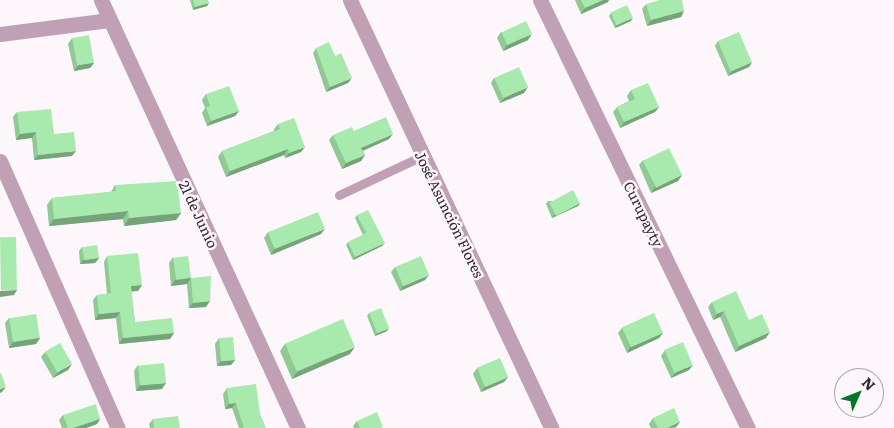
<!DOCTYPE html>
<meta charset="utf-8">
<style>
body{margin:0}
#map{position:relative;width:894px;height:428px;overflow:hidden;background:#fdf6fa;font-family:Literata,serif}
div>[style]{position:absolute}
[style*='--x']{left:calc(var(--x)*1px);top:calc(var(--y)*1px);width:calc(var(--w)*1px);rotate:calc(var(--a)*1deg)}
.lane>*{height:9px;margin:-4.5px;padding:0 4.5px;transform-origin:4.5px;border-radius:4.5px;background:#c0a0b5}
.street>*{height:15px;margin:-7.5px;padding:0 7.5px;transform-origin:7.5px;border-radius:7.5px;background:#c0a0b5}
.wall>*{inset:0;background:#90c996}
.shaded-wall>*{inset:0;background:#76a47a}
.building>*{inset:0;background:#a8eaae;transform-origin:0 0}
span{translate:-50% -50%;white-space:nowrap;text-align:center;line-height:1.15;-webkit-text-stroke:5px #fdf6fa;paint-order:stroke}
.street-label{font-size:14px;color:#342730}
.north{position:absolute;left:834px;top:368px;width:50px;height:50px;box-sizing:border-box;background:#fdf6fa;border:1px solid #ada3a9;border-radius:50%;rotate:46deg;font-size:14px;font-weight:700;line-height:20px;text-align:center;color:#342730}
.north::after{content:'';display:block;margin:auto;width:18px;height:22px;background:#067529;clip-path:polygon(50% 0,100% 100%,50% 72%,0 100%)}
</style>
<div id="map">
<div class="lane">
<i style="--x:339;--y:195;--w:92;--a:-25.2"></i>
</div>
<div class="street">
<i style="--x:101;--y:0;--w:471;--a:65.3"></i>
<i style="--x:350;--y:0;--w:473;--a:64.8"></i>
<i style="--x:540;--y:0;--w:476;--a:64.1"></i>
<i style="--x:0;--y:34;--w:110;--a:-7.3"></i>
<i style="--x:0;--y:161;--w:292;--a:66.2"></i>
</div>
<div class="wall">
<i style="clip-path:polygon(190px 0,208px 0,207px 6px,193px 10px)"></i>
<i style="clip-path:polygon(575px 0,609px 0,608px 2px,581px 14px)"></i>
<i style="clip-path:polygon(646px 4px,684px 11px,681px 17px,647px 26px,642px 9px)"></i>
<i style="clip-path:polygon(611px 13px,631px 21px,615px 28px,609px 16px)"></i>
<i style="clip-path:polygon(501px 32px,528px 40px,503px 51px,497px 38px)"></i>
<i style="clip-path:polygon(72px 38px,94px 63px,90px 68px,74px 71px,68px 44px)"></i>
<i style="clip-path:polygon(718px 41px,752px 62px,749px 67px,728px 76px,715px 46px)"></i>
<i style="clip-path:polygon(316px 48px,335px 56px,348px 83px,326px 92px,313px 53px)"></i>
<i style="clip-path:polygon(494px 78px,524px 93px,500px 103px,491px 83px)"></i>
<i style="clip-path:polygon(631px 90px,659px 107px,655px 112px,620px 128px,613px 112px,617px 107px,629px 101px,627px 96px)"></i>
<i style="clip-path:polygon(206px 94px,239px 111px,235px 116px,207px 126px,202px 113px,205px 108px,202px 100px)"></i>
<i style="clip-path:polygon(17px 112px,54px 134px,72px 156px,34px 160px,32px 138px,16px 140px,13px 117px)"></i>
<i style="clip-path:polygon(278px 124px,301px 152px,285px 158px,284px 155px,226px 177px,218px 157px,222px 151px,274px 131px,274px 129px)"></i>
<i style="clip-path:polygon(354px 131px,389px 139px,363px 151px,365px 155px,361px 161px,342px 169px,329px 140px,333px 135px)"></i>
<i style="clip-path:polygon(643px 160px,682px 175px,678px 181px,651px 193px,639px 165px)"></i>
<i style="clip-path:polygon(115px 185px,181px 213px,176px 220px,124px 226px,123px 219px,49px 226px,47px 205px,52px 198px,111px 192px)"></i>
<i style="clip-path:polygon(548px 201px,580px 203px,578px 206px,552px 218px,546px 204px)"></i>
<i style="clip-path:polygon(357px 215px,382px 246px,353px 260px,346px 245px,348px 242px,363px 235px,355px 218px)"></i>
<i style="clip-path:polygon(268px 232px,321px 234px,271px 255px,264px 238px)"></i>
<i style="clip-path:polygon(82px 247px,99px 258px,95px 263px,80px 264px,79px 251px)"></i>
<i style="clip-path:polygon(107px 256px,142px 285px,138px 291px,131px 291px,135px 322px,174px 333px,170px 339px,119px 344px,116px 318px,95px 320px,93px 300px,97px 295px,107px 294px,104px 262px)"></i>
<i style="clip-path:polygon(173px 257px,191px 278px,206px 307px,189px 308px,187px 284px,171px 286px,169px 263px)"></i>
<i style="clip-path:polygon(395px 267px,425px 280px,400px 291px,391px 272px)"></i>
<i style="clip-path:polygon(712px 302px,749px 320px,766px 338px,735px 352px,720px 317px,713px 320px,708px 307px)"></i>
<i style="clip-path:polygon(369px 313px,387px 331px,375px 336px,367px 316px)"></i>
<i style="clip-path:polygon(9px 318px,40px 338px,36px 344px,9px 348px,5px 323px)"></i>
<i style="clip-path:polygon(622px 328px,663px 333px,659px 338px,627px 353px,618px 333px)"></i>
<i style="clip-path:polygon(219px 338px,235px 360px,231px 365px,217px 366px,215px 344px)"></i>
<i style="clip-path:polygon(285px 344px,350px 354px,292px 379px,280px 351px)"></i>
<i style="clip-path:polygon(665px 350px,689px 370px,671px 378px,661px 356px)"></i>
<i style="clip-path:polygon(45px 352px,68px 370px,53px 378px,41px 357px)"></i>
<i style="clip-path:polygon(138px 365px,162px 389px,136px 391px,134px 371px)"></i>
<i style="clip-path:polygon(477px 368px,508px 377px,504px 382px,481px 392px,473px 374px)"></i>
<i style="clip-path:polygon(227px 388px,266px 428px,239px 428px,232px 408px,225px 409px,223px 394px)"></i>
<i style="clip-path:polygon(63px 415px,100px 419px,97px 424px,86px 428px,62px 428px,59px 420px)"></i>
<i style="clip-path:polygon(653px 418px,680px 422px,676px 427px,675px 428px,651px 428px,649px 424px)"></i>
<i style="clip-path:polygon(153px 419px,180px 428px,150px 428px,149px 424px)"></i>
<i style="clip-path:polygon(357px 421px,382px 428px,354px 428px,353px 426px)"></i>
</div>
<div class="shaded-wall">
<i style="clip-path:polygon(603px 0,609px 0,608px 2px,581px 14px,585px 8px)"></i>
<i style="clip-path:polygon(209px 3px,207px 6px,193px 10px,195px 7px)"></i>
<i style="clip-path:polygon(684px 11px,681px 17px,647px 26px,651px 20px)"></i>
<i style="clip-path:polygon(633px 18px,631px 21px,615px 28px,617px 25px)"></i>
<i style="clip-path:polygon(532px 34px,528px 40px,503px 51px,507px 45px)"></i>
<i style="clip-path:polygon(752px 62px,749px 67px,728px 76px,732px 71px)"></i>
<i style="clip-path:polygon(94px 63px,90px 68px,74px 71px,78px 65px)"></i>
<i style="clip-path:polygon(352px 78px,348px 83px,326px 92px,330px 87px)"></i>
<i style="clip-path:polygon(528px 87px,524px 93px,500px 103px,504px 98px)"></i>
<i style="clip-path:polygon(659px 107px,655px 112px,620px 128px,624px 122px)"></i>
<i style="clip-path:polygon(239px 111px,235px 116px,207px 126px,211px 121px)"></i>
<i style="clip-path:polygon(36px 132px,32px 138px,16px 140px,20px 134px)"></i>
<i style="clip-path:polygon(393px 134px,389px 139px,357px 153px,361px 148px)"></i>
<i style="clip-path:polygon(305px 147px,301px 152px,285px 158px,289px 153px)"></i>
<i style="clip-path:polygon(288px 149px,284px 155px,226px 177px,230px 171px)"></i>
<i style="clip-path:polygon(76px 151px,72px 156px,34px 160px,38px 155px)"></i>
<i style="clip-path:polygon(365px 155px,361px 161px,342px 169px,346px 163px)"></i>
<i style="clip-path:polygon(682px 175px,678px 181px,651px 193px,655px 187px)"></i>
<i style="clip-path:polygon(580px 203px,578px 206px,552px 218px,554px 215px)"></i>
<i style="clip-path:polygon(128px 211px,123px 219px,49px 226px,54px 219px)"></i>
<i style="clip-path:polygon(181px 213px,176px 220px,124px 226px,129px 218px)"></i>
<i style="clip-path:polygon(325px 229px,321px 234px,271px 255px,274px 249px)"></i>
<i style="clip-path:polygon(385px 243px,382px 246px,353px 260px,355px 257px)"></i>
<i style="clip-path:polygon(99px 258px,95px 263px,80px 264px,83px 260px)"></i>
<i style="clip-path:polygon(429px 275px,425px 280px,400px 291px,403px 286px)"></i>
<i style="clip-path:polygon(191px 278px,187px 284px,171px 286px,175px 280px)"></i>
<i style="clip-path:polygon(142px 285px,138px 291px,127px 292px,131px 286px)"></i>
<i style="clip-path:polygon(17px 290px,14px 295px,0 297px,0 291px)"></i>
<i style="clip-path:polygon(210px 301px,206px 307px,189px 308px,193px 303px)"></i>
<i style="clip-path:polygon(724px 311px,720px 317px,713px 320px,717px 314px)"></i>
<i style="clip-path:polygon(120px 312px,116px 318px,95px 320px,99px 314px)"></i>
<i style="clip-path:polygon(389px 328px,387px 331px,375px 336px,377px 333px)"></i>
<i style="clip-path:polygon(770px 332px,766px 338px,735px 352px,739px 346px)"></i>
<i style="clip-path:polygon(174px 333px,170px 339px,119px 344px,123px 338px)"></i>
<i style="clip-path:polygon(663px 333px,659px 338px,627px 353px,630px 347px)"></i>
<i style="clip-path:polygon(40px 338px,36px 344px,9px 348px,13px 342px)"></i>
<i style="clip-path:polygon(355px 347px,350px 354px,292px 379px,297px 372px)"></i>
<i style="clip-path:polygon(235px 360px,231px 365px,217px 366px,221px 361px)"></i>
<i style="clip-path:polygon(72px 364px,68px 370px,53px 378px,57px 373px)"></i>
<i style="clip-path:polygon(693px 365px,689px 370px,671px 378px,675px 373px)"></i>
<i style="clip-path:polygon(508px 377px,504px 382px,481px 392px,485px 387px)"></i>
<i style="clip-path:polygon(166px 383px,162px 389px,136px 391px,140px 385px)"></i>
<i style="clip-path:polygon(6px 387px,2px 392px,0 393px,0 389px)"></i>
<i style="clip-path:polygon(236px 403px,232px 408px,225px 409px,229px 404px)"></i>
<i style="clip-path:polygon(100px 419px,97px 424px,86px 428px,73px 428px)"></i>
<i style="clip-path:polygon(680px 422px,676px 427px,667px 428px)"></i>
</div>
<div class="building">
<i style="clip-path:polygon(193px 0,208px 0,209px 3px,195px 7px)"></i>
<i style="clip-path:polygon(581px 0,603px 0,585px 8px)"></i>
<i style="clip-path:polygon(660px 0,682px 0,684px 11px,651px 20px,646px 4px)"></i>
<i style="left:627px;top:5px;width:14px;height:18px;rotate:65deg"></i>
<i style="left:526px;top:21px;width:14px;height:27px;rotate:65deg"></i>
<i style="left:739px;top:32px;width:33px;height:23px;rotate:67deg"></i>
<i style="left:89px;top:35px;width:28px;height:17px;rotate:80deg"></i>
<i style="clip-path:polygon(329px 42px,335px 56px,341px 53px,352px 78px,330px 87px,316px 48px)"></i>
<i style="left:519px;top:67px;width:22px;height:27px;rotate:66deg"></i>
<i style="clip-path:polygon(648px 83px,659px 107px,624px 122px,617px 107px,635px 99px,631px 90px)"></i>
<i style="clip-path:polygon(229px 86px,239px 111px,211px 121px,206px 107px,210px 106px,206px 94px)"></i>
<i style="clip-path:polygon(51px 109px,54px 134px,74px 132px,76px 151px,38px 155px,36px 132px,20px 134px,17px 112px)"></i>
<i style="clip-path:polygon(386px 117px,393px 134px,361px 148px,365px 155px,346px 163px,333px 135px,352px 127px,354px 131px)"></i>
<i style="clip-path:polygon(294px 118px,305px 147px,289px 153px,288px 149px,230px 171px,222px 151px,280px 129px,278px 124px)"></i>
<i style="left:669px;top:148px;width:30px;height:29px;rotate:64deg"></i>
<i style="clip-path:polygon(177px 181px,181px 213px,129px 218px,128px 211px,54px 219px,52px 198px,116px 191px,115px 185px)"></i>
<i style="left:573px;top:190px;width:15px;height:27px;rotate:62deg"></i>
<i style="clip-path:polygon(368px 210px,385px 243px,355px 257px,348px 242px,366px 233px,357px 215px)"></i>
<i style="left:318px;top:212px;width:18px;height:54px;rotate:68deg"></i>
<i style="left:16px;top:237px;width:53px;height:16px;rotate:89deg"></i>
<i style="left:97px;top:245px;width:13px;height:15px;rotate:81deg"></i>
<i style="clip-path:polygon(138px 253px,142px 285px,131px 286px,135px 322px,172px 318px,174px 333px,123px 338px,120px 312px,99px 314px,97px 295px,111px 293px,107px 256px)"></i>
<i style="left:188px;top:256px;width:22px;height:15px;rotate:82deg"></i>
<i style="left:421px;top:256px;width:21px;height:28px;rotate:67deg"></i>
<i style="clip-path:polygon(211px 276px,210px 301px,193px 303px,191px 278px)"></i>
<i style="clip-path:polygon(736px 291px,749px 320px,762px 314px,770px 332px,739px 346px,724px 311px,717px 314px,712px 302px)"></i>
<i style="left:381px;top:308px;width:22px;height:13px;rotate:68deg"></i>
<i style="left:654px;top:313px;width:22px;height:35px;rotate:66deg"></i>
<i style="left:36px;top:314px;width:24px;height:27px;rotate:81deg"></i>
<i style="left:343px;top:319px;width:30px;height:63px;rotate:67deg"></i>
<i style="left:233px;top:337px;width:23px;height:14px;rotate:85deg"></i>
<i style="left:683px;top:342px;width:25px;height:20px;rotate:67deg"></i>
<i style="left:60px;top:343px;width:24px;height:17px;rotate:60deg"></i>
<i style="left:500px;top:358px;width:21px;height:25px;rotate:67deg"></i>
<i style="left:164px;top:363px;width:20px;height:26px;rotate:84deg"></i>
<i style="clip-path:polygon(1px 373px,6px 387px,0 389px,0 374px)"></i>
<i style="clip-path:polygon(256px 384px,260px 414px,266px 428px,244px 428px,236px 403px,229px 404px,227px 388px)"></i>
<i style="clip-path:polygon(96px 404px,100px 419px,73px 428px,68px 428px,63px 415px)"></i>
<i style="clip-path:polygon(674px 408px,680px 422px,667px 428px,658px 428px,653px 418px)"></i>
<i style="clip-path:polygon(377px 412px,383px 427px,380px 428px,360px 428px,357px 421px)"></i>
<i style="clip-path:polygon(178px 416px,180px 428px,154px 428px,153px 419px)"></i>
</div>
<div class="street-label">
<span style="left:199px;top:214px;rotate:65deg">21 de Junio</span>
<span style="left:450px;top:214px;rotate:64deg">José Asunción Flores</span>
<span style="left:644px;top:214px;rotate:64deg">Curupayty</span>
</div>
<div class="north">N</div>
</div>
